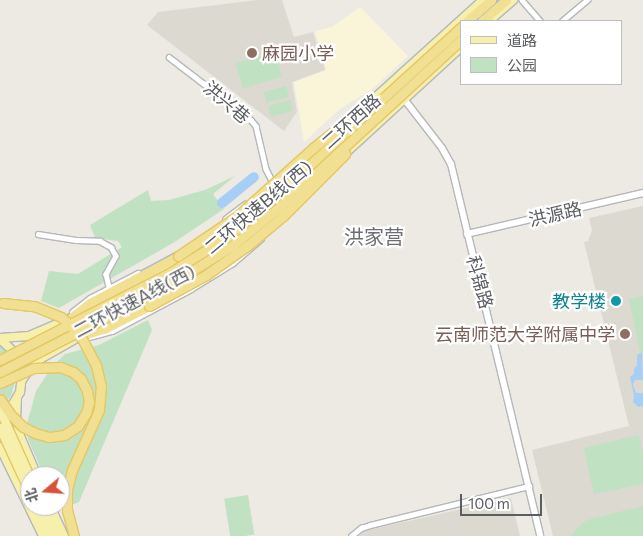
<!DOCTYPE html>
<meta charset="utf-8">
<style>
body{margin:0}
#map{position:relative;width:643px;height:536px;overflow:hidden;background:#eceae2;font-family:Commissioner,"Noto Sans SC",sans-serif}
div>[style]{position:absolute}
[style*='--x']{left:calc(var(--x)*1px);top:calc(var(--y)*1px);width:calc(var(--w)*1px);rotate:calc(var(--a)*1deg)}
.commercial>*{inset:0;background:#faf4d9}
.education>*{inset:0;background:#dbd9d0}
.green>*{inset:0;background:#c0e1c2;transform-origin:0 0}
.water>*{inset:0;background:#a7cff6}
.river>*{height:10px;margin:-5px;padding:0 5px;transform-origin:5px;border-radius:5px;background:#a7cff6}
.roads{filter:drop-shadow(1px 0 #b4b7bb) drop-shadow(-1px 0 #b4b7bb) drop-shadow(0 1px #b4b7bb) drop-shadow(0 -1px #b4b7bb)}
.street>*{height:4.5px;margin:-2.25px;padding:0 2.25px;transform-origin:2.25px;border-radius:2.25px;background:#fff}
.secondary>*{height:6px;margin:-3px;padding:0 3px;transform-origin:3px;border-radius:3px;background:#fff}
.primary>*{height:8px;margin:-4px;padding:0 4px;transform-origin:4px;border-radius:4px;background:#f7efac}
.highway>*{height:9px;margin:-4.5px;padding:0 4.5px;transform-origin:4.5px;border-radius:4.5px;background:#f2e092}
.bridges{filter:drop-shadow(1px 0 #e3c763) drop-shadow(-1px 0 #e3c763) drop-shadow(0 1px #e3c763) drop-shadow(0 -1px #e3c763)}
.primary-bridge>*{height:8px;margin:-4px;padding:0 4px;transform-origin:4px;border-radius:4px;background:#f7efac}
.highway-bridge>*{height:9px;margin:-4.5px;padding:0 4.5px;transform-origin:4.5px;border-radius:4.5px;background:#f2e092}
.dots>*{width:14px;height:14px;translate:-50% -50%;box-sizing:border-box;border:2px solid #fff;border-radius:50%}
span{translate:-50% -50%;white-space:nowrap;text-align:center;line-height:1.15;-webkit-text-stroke:4.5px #fff;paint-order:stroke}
.education-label{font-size:18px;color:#785e54}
.left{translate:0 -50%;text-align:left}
.right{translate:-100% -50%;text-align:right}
.street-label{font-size:18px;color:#5a5d61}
.culture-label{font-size:18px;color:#0d838f}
.quarter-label{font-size:20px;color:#6b6f73}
.legend{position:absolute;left:460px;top:20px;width:162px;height:65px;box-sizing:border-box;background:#fff;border:1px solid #bdbec0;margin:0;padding:6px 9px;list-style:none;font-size:15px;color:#5a5d61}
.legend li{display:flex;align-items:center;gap:10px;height:25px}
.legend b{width:25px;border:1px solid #bdbec0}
.north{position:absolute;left:20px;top:466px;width:50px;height:50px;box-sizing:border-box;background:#fff;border:1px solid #bdbec0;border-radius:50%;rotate:252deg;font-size:14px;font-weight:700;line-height:20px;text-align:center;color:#5a5d61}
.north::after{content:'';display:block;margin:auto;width:18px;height:22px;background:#d8513b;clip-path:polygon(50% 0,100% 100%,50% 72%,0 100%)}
.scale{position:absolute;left:460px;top:494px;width:82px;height:22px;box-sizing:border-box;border:2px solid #5a5d61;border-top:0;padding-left:6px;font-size:15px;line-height:18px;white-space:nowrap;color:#5a5d61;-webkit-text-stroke:4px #fff;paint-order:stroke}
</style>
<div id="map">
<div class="commercial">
<i style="clip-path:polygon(360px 7px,408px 56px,371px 90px,341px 108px,304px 142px,294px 82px,326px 70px,315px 31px,332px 27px)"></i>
</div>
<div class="education">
<i style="clip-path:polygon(258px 0,282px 0,294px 37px,313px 32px,325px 70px,292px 82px,297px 112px,284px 131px,147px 25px,158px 12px)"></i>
<i style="clip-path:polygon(643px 206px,643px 536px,553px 536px,532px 450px,629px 426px,584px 242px,588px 241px,592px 230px,589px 218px)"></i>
<i style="clip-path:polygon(511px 498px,520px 536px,359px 536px,364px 531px)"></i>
</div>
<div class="green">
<i style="left:275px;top:52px;width:26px;height:41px;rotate:74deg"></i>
<i style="left:286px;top:86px;width:11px;height:23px;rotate:75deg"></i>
<i style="left:290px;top:100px;width:11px;height:23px;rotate:75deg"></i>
<i style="clip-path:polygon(235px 176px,213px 194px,224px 209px,173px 243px,59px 308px,41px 301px,49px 271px,78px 274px,122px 247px,118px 241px,95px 238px,90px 225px,148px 190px,151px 201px,169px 200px,205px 190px)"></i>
<i style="clip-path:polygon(643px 296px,643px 353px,640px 352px,629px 299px)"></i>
<i style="clip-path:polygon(148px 320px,152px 330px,79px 502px,59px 510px,57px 506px,60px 506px,60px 476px,44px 476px,28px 439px,27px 424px,36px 391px,52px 367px,65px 354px,99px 345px)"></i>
<i style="clip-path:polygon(0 345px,12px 358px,17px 375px,11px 396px,0 408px)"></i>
<i style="clip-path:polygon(639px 435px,643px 454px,643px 484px,594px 494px,584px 448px)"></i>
<i style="left:248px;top:495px;width:40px;height:24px;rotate:81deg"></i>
<i style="clip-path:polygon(643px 506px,643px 536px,571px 536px,577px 528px,587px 520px)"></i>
</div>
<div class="water">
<i style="clip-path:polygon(642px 352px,643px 380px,635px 380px,633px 385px,636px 393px,643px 393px,643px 406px,638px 407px,633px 402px,634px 396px,630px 377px,634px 374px,634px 368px,637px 366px,637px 355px)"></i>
</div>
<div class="river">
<i style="--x:222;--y:203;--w:41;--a:-39.1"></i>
</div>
<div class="roads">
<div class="street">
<i style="--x:522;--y:0;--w:28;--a:49"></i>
<i style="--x:562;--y:21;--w:33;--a:-40"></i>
<i style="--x:169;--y:57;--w:103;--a:37.5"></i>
<i style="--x:251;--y:120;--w:8;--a:50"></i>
<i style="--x:256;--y:126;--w:44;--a:76.9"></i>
<i style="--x:266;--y:169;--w:16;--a:63"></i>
<i style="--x:225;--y:219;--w:25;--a:-37"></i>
<i style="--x:38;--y:234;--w:38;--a:9"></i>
<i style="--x:76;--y:240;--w:24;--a:2"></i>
<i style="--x:100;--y:241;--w:13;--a:29"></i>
<i style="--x:111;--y:247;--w:10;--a:61"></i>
<i style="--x:116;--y:256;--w:21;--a:119"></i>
<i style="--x:106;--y:274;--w:13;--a:77"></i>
<i style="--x:72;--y:312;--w:23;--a:-38"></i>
<i style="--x:90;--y:298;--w:54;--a:-27.5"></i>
<i style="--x:89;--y:337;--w:24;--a:-15"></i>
<i style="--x:112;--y:331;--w:89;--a:-28"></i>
<i style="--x:191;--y:289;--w:49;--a:-31.8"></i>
<i style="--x:233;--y:263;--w:37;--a:-41"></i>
<i style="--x:351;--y:536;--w:13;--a:-39"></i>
<i style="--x:361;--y:528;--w:9;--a:-18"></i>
<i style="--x:370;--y:525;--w:164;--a:-13.8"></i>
</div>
<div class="secondary">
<i style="--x:404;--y:99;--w:62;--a:52.2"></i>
<i style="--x:442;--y:148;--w:18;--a:61"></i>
<i style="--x:451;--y:164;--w:382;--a:76.5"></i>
<i style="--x:467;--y:234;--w:181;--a:-13.1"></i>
</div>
<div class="primary">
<i style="--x:489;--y:21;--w:32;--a:-41"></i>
<i style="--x:366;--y:106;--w:158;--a:-42.2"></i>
<i style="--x:341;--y:157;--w:164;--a:-42.5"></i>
<i style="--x:202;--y:248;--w:59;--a:-36.7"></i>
<i style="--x:249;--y:213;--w:115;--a:-42.2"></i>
<i style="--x:83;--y:312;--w:121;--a:-28"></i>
<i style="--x:92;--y:330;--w:135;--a:-28.3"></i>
<i style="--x:211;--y:266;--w:52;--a:-35.5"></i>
<i style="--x:253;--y:236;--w:54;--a:-42"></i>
<i style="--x:0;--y:338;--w:29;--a:-4"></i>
<i style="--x:29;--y:336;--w:46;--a:-23.2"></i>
<i style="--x:0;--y:339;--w:23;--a:43"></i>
<i style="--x:17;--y:355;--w:20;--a:75"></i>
<i style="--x:22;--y:374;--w:18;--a:96"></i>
<i style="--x:20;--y:392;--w:14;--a:120"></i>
<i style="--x:13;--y:404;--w:12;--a:138"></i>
<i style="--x:22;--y:380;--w:11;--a:-56"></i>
<i style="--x:28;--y:371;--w:17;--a:-45"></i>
<i style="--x:40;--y:359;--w:48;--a:-29.7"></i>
<i style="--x:17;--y:399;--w:17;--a:93"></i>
<i style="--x:16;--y:416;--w:20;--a:79"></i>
<i style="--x:20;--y:436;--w:43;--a:67"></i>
<i style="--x:0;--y:447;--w:99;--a:64.2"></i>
<i style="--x:36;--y:506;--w:33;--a:65"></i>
<i style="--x:44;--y:506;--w:33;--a:65"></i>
<i style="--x:50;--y:506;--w:33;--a:65"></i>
</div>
<div class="highway">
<i style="--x:467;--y:21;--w:32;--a:-41"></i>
<i style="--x:482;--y:21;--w:32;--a:-41"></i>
<i style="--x:68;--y:320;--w:28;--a:-38"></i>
<i style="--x:90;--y:303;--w:100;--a:-28.1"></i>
<i style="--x:77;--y:337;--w:28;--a:-17"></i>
<i style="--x:104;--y:329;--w:51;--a:-27.1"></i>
</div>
</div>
<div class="bridges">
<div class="primary-bridge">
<i style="--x:0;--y:410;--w:72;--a:65.6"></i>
<i style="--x:0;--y:428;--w:72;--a:65.2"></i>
</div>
<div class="highway-bridge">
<i style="--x:178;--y:256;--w:71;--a:-34.1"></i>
<i style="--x:237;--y:216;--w:102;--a:-41.8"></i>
<i style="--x:313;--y:148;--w:72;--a:-38.8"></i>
<i style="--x:3;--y:303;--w:31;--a:6"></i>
<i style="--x:34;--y:306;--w:29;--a:22"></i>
<i style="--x:61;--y:317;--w:26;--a:43"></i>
<i style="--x:80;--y:335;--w:34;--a:62"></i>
<i style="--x:96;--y:365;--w:22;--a:77"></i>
<i style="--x:101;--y:386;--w:24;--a:95"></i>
<i style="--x:99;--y:410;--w:66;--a:114.2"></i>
<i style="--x:72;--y:470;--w:21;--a:104"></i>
<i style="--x:67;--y:490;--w:20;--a:90"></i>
<i style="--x:67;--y:510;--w:27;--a:75"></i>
<i style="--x:149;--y:306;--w:65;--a:-28.5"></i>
<i style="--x:206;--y:275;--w:50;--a:-35.3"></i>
<i style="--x:247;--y:246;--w:47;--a:-39.8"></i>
<i style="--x:283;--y:216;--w:88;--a:-45"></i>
<i style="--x:0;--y:360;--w:192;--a:-27.2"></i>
<i style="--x:171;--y:272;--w:66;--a:-32"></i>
<i style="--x:227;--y:237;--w:56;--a:-39.9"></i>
<i style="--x:270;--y:201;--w:260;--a:-42.3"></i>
<i style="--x:0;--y:372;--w:198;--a:-27.3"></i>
<i style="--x:176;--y:281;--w:67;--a:-32.3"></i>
<i style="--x:233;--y:245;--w:57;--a:-39.3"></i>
<i style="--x:277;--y:209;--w:251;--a:-42.6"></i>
<i style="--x:0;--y:383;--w:37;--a:-24"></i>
<i style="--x:34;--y:368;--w:26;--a:-2"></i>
<i style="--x:60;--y:367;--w:14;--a:21"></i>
<i style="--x:73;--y:372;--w:11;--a:41"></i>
<i style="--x:81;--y:379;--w:13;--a:63"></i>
<i style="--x:87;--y:391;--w:11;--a:80"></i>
<i style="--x:89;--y:402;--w:11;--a:105"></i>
<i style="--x:86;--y:413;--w:15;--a:122"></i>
<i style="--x:78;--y:426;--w:17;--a:147"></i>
<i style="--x:64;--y:435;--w:15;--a:172"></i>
<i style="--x:49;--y:437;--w:15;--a:-164"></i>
<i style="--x:35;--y:433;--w:13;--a:-153"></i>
<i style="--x:23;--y:427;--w:17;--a:-135"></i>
<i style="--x:11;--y:415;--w:19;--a:-125"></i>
</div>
</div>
<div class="dots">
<i style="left:252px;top:53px;background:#8d6e63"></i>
<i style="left:616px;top:301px;background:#0f9aa8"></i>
<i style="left:625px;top:334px;background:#8d6e63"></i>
</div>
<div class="education-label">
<span class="left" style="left:262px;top:53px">麻园小学</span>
<span class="right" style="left:615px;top:334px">云南师范大学附属中学</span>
</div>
<div class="street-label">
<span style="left:227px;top:102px;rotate:40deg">洪兴巷</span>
<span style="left:351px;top:121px;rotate:-42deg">二环西路</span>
<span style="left:258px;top:207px;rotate:-40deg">二环快速B线(西)</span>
<span style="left:555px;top:214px;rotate:-13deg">洪源路</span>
<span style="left:480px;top:282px;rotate:75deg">科锦路</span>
<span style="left:134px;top:301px;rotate:-28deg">二环快速A线(西)</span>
</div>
<div class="culture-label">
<span class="right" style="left:606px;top:301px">教学楼</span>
</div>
<div class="quarter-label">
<span style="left:374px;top:236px">洪家营</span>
</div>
<ul class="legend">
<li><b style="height:6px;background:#f7efac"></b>道路</li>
<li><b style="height:14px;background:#c0e1c2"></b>公园</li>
</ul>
<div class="north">北</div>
<div class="scale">100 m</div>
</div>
